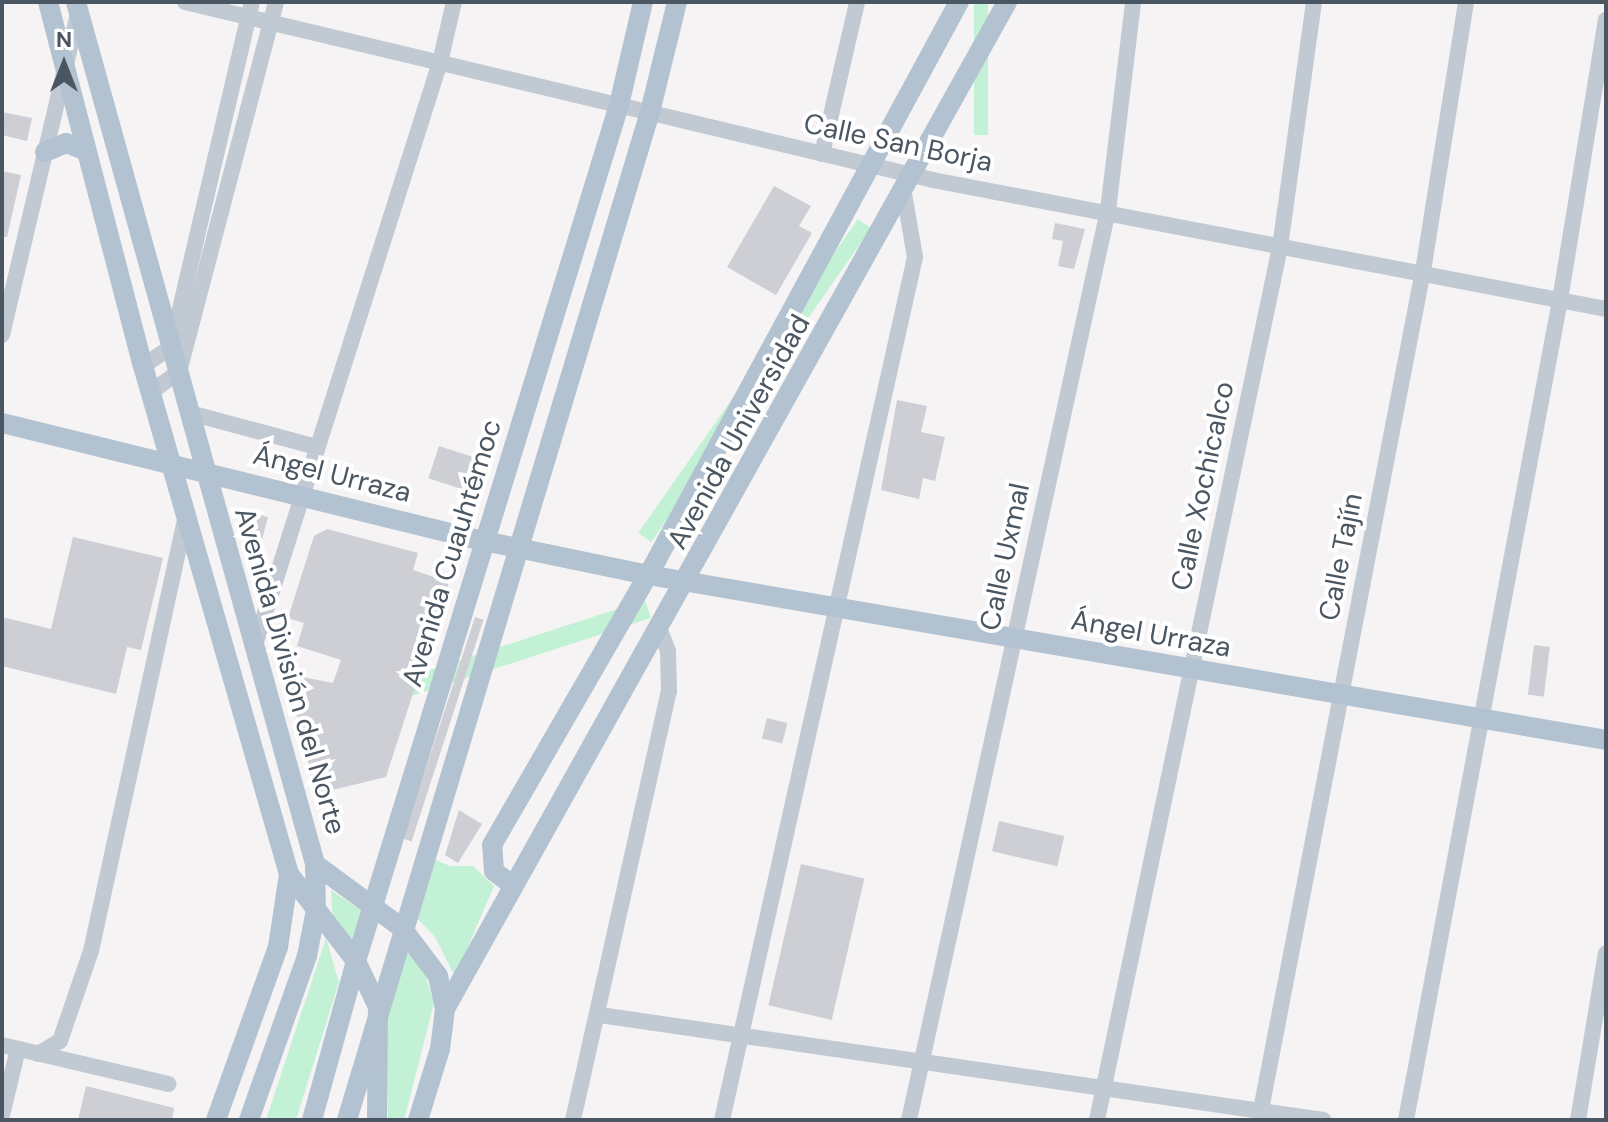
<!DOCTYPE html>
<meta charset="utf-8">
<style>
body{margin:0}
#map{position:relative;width:1608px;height:1122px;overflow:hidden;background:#f5f3f3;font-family:"DM Sans",sans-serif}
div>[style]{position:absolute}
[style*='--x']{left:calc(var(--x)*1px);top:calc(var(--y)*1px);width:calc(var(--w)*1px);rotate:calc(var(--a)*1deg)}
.green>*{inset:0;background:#c3f1d5;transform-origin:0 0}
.building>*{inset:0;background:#cdcfd5;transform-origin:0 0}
.minor>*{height:16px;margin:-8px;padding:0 8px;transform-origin:8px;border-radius:8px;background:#c1cad2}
.major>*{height:20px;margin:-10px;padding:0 10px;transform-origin:10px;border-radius:10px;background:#b3c2d1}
span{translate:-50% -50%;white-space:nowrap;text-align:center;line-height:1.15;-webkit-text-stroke:8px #fff;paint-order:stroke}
.street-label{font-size:28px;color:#4a5661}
.frame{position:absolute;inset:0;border:4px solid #4a5661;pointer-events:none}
.north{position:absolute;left:24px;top:24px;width:80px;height:80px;-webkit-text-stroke:6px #fff;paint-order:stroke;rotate:0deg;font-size:22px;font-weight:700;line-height:32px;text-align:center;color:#4a5661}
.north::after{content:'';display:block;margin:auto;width:28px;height:36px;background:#4a5661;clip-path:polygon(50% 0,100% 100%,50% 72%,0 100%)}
</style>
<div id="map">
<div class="green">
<i style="left:974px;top:2px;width:14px;height:133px"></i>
<i style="left:858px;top:219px;width:16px;height:383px;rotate:35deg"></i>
<i style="left:645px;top:600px;width:19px;height:291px;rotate:72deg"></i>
<i style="clip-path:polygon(433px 859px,450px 866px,473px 866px,494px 886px,455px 977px,435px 937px,414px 915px)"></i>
<i style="clip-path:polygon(331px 890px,362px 911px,352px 939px,333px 925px)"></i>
<i style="clip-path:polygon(326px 938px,339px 982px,296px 1120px,266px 1120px)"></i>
<i style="clip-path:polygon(403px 948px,424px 970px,434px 1003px,404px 1120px,388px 1120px,385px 999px)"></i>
</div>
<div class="building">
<i style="clip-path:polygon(2px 112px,32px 118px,27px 141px,2px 135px)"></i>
<i style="clip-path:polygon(2px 171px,21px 175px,7px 237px,2px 237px)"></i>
<i style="clip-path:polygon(774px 186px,811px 206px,799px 226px,812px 233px,776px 295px,727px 267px)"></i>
<i style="clip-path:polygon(1055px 223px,1085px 229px,1074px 269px,1058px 266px,1063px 241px,1052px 239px)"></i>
<i style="clip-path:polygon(897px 400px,927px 406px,921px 432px,945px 437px,935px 481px,923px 478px,919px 499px,881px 490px)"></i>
<i style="left:439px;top:446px;width:40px;height:34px;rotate:18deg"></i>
<i style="clip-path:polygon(236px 509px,268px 517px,253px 574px)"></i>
<i style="clip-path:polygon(327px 529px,418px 553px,413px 570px,449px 582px,386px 777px,316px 794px,287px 674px,333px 683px,341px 660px,297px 646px,304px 623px,288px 618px,314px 536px)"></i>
<i style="clip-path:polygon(73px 537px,163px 558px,141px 650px,127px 647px,116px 694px,2px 666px,2px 617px,51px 629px)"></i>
<i style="left:475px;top:617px;width:9px;height:233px;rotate:18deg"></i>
<i style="left:1534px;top:645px;width:16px;height:50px;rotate:7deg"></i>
<i style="left:767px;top:718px;width:21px;height:21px;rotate:14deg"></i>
<i style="clip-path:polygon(459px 810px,482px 824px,458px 863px,445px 855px)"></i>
<i style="left:999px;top:821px;width:67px;height:31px;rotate:13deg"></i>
<i style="left:801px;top:864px;width:65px;height:145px;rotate:13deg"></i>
<i style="clip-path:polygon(86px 1086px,174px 1108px,172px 1120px,78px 1120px)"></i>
</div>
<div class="minor">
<i style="--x:185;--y:2;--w:769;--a:13.39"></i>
<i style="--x:933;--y:180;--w:685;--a:10.85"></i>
<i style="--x:822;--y:154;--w:156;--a:-77"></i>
<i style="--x:2;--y:335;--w:335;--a:-76.7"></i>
<i style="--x:143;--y:366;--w:34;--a:-34"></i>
<i style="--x:171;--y:347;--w:354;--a:-76.8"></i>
<i style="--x:151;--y:392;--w:34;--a:-36"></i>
<i style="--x:179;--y:372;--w:383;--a:-75.3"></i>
<i style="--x:190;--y:413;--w:131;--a:15"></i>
<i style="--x:254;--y:648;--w:615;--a:-72.39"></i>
<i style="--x:440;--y:62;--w:62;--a:-76.9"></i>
<i style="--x:600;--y:1015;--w:731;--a:8.26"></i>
<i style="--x:2;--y:1045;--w:171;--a:13.2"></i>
<i style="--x:38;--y:1054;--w:26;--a:-31"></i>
<i style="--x:60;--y:1041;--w:95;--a:-71"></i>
<i style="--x:91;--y:951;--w:444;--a:-77.7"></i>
<i style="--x:2;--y:1115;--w:68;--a:-76.4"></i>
<i style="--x:573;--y:1120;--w:439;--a:-77.4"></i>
<i style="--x:669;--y:692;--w:41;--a:-91.4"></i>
<i style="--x:668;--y:651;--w:22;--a:-111"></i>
<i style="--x:722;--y:1120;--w:884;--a:-77.39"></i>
<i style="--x:915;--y:257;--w:64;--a:-99.9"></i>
<i style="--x:909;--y:1120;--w:932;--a:-77.66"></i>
<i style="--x:1108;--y:210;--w:209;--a:-83.1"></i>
<i style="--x:1097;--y:1120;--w:892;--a:-78.16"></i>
<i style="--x:1280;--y:247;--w:247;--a:-82.1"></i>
<i style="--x:1259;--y:1120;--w:865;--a:-79.07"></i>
<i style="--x:1423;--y:271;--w:272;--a:-80.9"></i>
<i style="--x:1406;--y:1120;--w:834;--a:-79.36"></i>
<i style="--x:1560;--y:300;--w:284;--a:-80.7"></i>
<i style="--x:1578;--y:1120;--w:169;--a:-80.5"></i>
</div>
<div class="major">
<i style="--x:48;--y:2;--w:376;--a:75.4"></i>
<i style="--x:143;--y:366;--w:529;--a:73.97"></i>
<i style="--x:289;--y:874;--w:110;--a:52.4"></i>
<i style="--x:356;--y:961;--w:51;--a:64.4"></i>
<i style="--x:378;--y:1007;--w:113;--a:90.5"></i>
<i style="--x:76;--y:2;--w:895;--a:74.5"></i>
<i style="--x:315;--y:864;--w:46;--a:88.8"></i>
<i style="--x:316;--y:910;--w:47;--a:101.1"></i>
<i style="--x:307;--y:956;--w:174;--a:109.5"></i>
<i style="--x:45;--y:152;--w:23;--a:-23"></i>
<i style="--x:66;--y:143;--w:22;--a:21"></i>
<i style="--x:2;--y:423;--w:496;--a:13.8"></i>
<i style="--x:484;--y:541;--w:167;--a:11.7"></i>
<i style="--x:648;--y:575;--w:972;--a:9.77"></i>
<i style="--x:315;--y:864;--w:108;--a:36.3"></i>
<i style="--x:402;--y:928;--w:60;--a:53.1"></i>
<i style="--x:438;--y:976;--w:34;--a:78"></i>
<i style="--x:445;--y:1009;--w:40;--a:97.1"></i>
<i style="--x:440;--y:1049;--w:74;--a:107.2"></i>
<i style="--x:511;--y:884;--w:21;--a:-143"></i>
<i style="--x:494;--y:871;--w:26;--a:-94"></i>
<i style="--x:492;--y:845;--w:332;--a:-60"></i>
<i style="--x:658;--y:557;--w:631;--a:-61.53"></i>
<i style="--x:445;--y:1009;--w:1153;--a:-60.83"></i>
<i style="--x:216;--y:1120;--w:184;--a:-70.3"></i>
<i style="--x:278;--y:947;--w:74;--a:-81.4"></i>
<i style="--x:312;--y:1120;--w:165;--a:-74.5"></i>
<i style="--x:356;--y:961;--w:895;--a:-72.92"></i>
<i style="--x:619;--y:105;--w:106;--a:-76.9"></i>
<i style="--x:347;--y:1120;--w:1053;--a:-73.27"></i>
<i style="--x:650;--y:112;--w:113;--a:-76.2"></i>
</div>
<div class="street-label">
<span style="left:898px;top:143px;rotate:12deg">Calle San Borja</span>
<span style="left:739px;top:432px;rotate:-61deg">Avenida Universidad</span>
<span style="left:332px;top:474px;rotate:14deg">Ángel Urraza</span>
<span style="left:1203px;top:486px;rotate:-78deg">Calle Xochicalco</span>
<span style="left:452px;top:553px;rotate:-73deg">Avenida Cuauhtémoc</span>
<span style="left:1005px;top:557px;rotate:-78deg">Calle Uxmal</span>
<span style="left:1341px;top:557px;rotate:-79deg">Calle Tajín</span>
<span style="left:1151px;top:634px;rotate:10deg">Ángel Urraza</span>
<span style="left:290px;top:671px;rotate:74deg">Avenida División del Norte</span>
</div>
<div class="frame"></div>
<div class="north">N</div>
</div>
